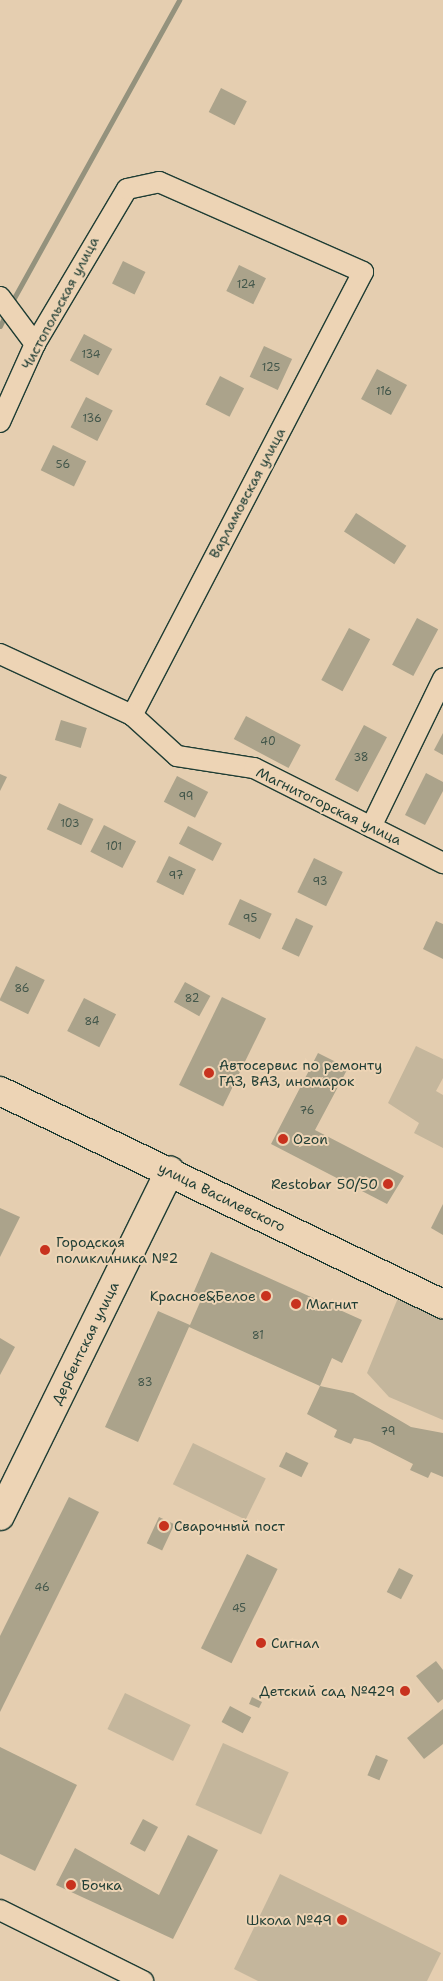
<!DOCTYPE html>
<meta charset="utf-8">
<style>
body{margin:0}
#map{position:relative;width:443px;height:1981px;overflow:hidden;background:#e5ceb0;font-family:"Shantell Sans",sans-serif}
div>[style]{position:absolute}
[style*='--x']{left:calc(var(--x)*1px);top:calc(var(--y)*1px);width:calc(var(--w)*1px);rotate:calc(var(--a)*1deg)}
.green>*{inset:0;background:#c4b69c;transform-origin:0 0}
.stream>*{height:5px;margin:-2.5px;padding:0 2.5px;transform-origin:2.5px;border-radius:2.5px;background:#94927d}
.building>*{inset:0;background:#aba38b;transform-origin:0 0}
.roads{filter:drop-shadow(1px 0 #1f3d34) drop-shadow(-1px 0 #1f3d34) drop-shadow(0 1px #1f3d34) drop-shadow(0 -1px #1f3d34)}
.street>*{height:20px;margin:-10px;padding:0 10px;transform-origin:10px;border-radius:10px;background:#edd4b5}
.secondary>*{height:28px;margin:-14px;padding:0 14px;transform-origin:14px;border-radius:14px;background:#edd4b5}
.dots>*{width:14px;height:14px;translate:-50% -50%;box-sizing:border-box;border:2px solid #edd4b5;border-radius:50%}
span{translate:-50% -50%;white-space:nowrap;text-align:center;line-height:1.15;-webkit-text-stroke:4px #edd4b5;paint-order:stroke}
.number-label{font-size:11px;color:#42564a}
.number-label span{-webkit-text-stroke-width:0}
.street-label{font-size:14px;color:#1f3d34}
.poi-label{font-size:14px;color:#1f3d34}
.left{translate:0 -50%;text-align:left}
.right{translate:-100% -50%;text-align:right}
</style>
<div id="map">
<div class="green">
<i style="clip-path:polygon(416px 1046px,443px 1059px,443px 1078px,436px 1091px,443px 1095px,443px 1148px,414px 1133px,419px 1123px,388px 1103px)"></i>
<i style="clip-path:polygon(398px 1298px,443px 1318px,443px 1420px,389px 1397px,367px 1373px)"></i>
<i style="left:193px;top:1443px;width:81px;height:46px;rotate:26deg"></i>
<i style="left:125px;top:1693px;width:73px;height:40px;rotate:26deg"></i>
<i style="left:223px;top:1743px;width:72px;height:68px;rotate:24deg"></i>
<i style="clip-path:polygon(280px 1874px,441px 1953px,427px 1981px,258px 1981px,234px 1969px)"></i>
</div>
<div class="stream">
<i style="--x:14;--y:298;--w:341;--a:-61"></i>
<i style="--x:0;--y:326;--w:14;--a:-65"></i>
</div>
<div class="building">
<i style="left:221px;top:88px;width:29px;height:27px;rotate:27deg"></i>
<i style="left:123px;top:261px;width:25px;height:25px;rotate:26deg"></i>
<i style="left:239px;top:265px;width:30px;height:29px;rotate:26deg"></i>
<i style="left:84px;top:334px;width:32px;height:30px;rotate:28deg"></i>
<i style="left:264px;top:346px;width:31px;height:34px;rotate:25deg"></i>
<i style="left:377px;top:369px;width:34px;height:34px;rotate:28deg"></i>
<i style="left:220px;top:376px;width:27px;height:32px;rotate:27deg"></i>
<i style="left:86px;top:397px;width:30px;height:34px;rotate:27deg"></i>
<i style="left:53px;top:445px;width:37px;height:28px;rotate:26deg"></i>
<i style="left:356px;top:513px;width:60px;height:22px;rotate:33deg"></i>
<i style="left:417px;top:618px;width:24px;height:53px;rotate:28deg"></i>
<i style="left:349px;top:628px;width:24px;height:59px;rotate:28deg"></i>
<i style="left:246px;top:716px;width:62px;height:26px;rotate:28deg"></i>
<i style="left:61px;top:720px;width:27px;height:21px;rotate:17deg"></i>
<i style="left:364px;top:725px;width:26px;height:62px;rotate:28deg"></i>
<i style="clip-path:polygon(443px 733px,443px 755px,434px 750px)"></i>
<i style="clip-path:polygon(426px 773px,443px 782px,443px 791px,425px 825px,405px 815px)"></i>
<i style="clip-path:polygon(0 774px,7px 777px,0 791px)"></i>
<i style="left:177px;top:776px;width:35px;height:29px;rotate:27deg"></i>
<i style="left:59px;top:803px;width:38px;height:29px;rotate:25deg"></i>
<i style="left:104px;top:825px;width:36px;height:30px;rotate:27deg"></i>
<i style="left:188px;top:826px;width:38px;height:20px;rotate:27deg"></i>
<i style="left:169px;top:856px;width:30px;height:29px;rotate:26deg"></i>
<i style="left:314px;top:858px;width:32px;height:38px;rotate:26deg"></i>
<i style="left:240px;top:899px;width:35px;height:28px;rotate:25deg"></i>
<i style="left:296px;top:918px;width:19px;height:34px;rotate:25deg"></i>
<i style="clip-path:polygon(436px 921px,443px 924px,443px 959px,423px 949px)"></i>
<i style="left:16px;top:966px;width:32px;height:38px;rotate:26deg"></i>
<i style="left:185px;top:982px;width:29px;height:23px;rotate:29deg"></i>
<i style="left:222px;top:997px;width:49px;height:98px;rotate:26deg"></i>
<i style="left:84px;top:998px;width:36px;height:37px;rotate:27deg"></i>
<i style="clip-path:polygon(318px 1053px,348px 1068px,315px 1130px,404px 1176px,387px 1204px,271px 1144px)"></i>
<i style="clip-path:polygon(443px 1204px,443px 1235px,431px 1228px)"></i>
<i style="clip-path:polygon(0 1208px,20px 1217px,0 1257px)"></i>
<i style="clip-path:polygon(211px 1252px,362px 1320px,342px 1363px,332px 1358px,320px 1386px,189px 1327px,138px 1442px,105px 1427px,158px 1311px,190px 1325px,201px 1300px,192px 1296px)"></i>
<i style="clip-path:polygon(0 1338px,15px 1347px,0 1375px)"></i>
<i style="clip-path:polygon(320px 1386px,353px 1393px,411px 1427px,443px 1433px,443px 1477px,431px 1472px,428px 1478px,410px 1470px,413px 1464px,370px 1442px,354px 1438px,351px 1444px,334px 1437px,337px 1430px,307px 1414px)"></i>
<i style="left:286px;top:1452px;width:25px;height:16px;rotate:26deg"></i>
<i style="clip-path:polygon(69px 1497px,99px 1512px,0 1712px,0 1636px)"></i>
<i style="left:159px;top:1517px;width:17px;height:29px;rotate:25deg"></i>
<i style="left:247px;top:1554px;width:34px;height:105px;rotate:26deg"></i>
<i style="left:399px;top:1568px;width:16px;height:27px;rotate:27deg"></i>
<i style="clip-path:polygon(436px 1661px,443px 1670px,443px 1699px,438px 1703px,416px 1676px)"></i>
<i style="clip-path:polygon(252px 1697px,262px 1702px,259px 1708px,249px 1704px)"></i>
<i style="left:230px;top:1706px;width:24px;height:18px;rotate:28deg"></i>
<i style="clip-path:polygon(443px 1709px,443px 1744px,424px 1759px,407px 1738px)"></i>
<i style="clip-path:polygon(0 1747px,77px 1785px,35px 1871px,0 1854px)"></i>
<i style="left:376px;top:1755px;width:13px;height:22px;rotate:23deg"></i>
<i style="left:143px;top:1819px;width:17px;height:28px;rotate:28deg"></i>
<i style="clip-path:polygon(188px 1835px,218px 1850px,173px 1939px,56px 1885px,75px 1848px,159px 1895px)"></i>
</div>
<div class="roads">
<div class="street">
<i style="--x:0;--y:297;--w:59;--a:53.3"></i>
<i style="--x:0;--y:422;--w:85;--a:-65.8"></i>
<i style="--x:35;--y:344;--w:180;--a:-59.3"></i>
<i style="--x:127;--y:189;--w:33;--a:-12"></i>
<i style="--x:159;--y:182;--w:223;--a:23.8"></i>
<i style="--x:363;--y:272;--w:500;--a:117.5"></i>
<i style="--x:0;--y:654;--w:145;--a:24.8"></i>
<i style="--x:132;--y:715;--w:61;--a:42.3"></i>
<i style="--x:177;--y:756;--w:78;--a:8.9"></i>
<i style="--x:254;--y:768;--w:212;--a:26.7"></i>
<i style="--x:371;--y:827;--w:165;--a:-64.1"></i>
<i style="--x:0;--y:1910;--w:160;--a:26.4"></i>
</div>
<div class="secondary">
<i style="--x:0;--y:1091;--w:492;--a:25.7"></i>
<i style="--x:0;--y:1516;--w:385;--a:-63.8"></i>
</div>
</div>
<div class="dots">
<i style="left:209px;top:1073px;background:#c8321e"></i>
<i style="left:283px;top:1139px;background:#c8321e"></i>
<i style="left:388px;top:1184px;background:#c8321e"></i>
<i style="left:45px;top:1250px;background:#c8321e"></i>
<i style="left:266px;top:1296px;background:#c8321e"></i>
<i style="left:296px;top:1304px;background:#c8321e"></i>
<i style="left:164px;top:1526px;background:#c8321e"></i>
<i style="left:261px;top:1643px;background:#c8321e"></i>
<i style="left:405px;top:1691px;background:#c8321e"></i>
<i style="left:71px;top:1885px;background:#c8321e"></i>
<i style="left:342px;top:1920px;background:#c8321e"></i>
</div>
<div class="number-label">
<span style="left:246px;top:285px">124</span>
<span style="left:91px;top:355px">134</span>
<span style="left:271px;top:368px">125</span>
<span style="left:384px;top:392px">116</span>
<span style="left:92px;top:419px">136</span>
<span style="left:63px;top:465px">56</span>
<span style="left:268px;top:742px">40</span>
<span style="left:361px;top:758px">38</span>
<span style="left:186px;top:797px">99</span>
<span style="left:70px;top:824px">103</span>
<span style="left:114px;top:847px">101</span>
<span style="left:176px;top:876px">97</span>
<span style="left:320px;top:882px">93</span>
<span style="left:250px;top:919px">95</span>
<span style="left:22px;top:989px">86</span>
<span style="left:192px;top:999px">82</span>
<span style="left:92px;top:1022px">84</span>
<span style="left:307px;top:1111px">76</span>
<span style="left:258px;top:1336px">81</span>
<span style="left:145px;top:1383px">83</span>
<span style="left:388px;top:1432px">79</span>
<span style="left:42px;top:1588px">46</span>
<span style="left:239px;top:1609px">45</span>
</div>
<div class="street-label">
<span style="left:60px;top:303px;rotate:-62deg">Чистопольская улица</span>
<span style="left:247px;top:493px;rotate:-62deg">Варламовская улица</span>
<span style="left:329px;top:806px;rotate:26deg">Магнитогорская улица</span>
<span style="left:222px;top:1197px;rotate:26deg">улица Василевского</span>
<span style="left:85px;top:1343px;rotate:-64deg">Дербентская улица</span>
</div>
<div class="poi-label">
<span class="left" style="left:219px;top:1073px">Автосервис по ремонту<br>ГАЗ, ВАЗ, иномарок</span>
<span class="left" style="left:293px;top:1139px">Ozon</span>
<span class="right" style="left:378px;top:1184px">Restobar 50/50</span>
<span class="left" style="left:56px;top:1250px">Городская<br>поликлиника №2</span>
<span class="right" style="left:256px;top:1296px">Красное&amp;Белое</span>
<span class="left" style="left:306px;top:1304px">Магнит</span>
<span class="left" style="left:174px;top:1526px">Сварочный пост</span>
<span class="left" style="left:271px;top:1643px">Сигнал</span>
<span class="right" style="left:395px;top:1691px">Детский сад №429</span>
<span class="left" style="left:81px;top:1885px">Бочка</span>
<span class="right" style="left:332px;top:1920px">Школа №49</span>
</div>
</div>
